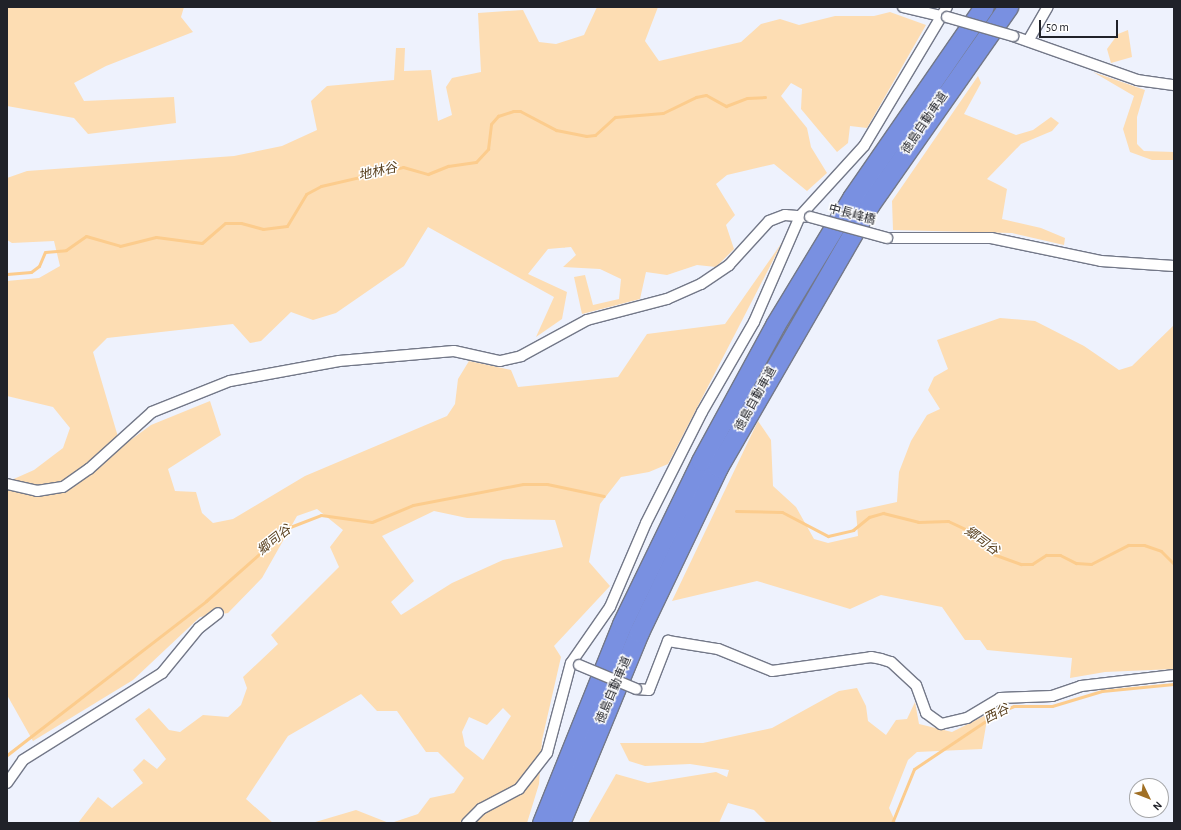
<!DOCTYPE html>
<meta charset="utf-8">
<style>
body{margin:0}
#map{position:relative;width:1181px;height:830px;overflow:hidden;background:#eef2fd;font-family:"Alegreya Sans","Noto Sans JP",sans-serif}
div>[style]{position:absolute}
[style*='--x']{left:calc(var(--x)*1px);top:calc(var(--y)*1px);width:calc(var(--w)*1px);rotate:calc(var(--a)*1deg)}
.green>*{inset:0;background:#fdddb3}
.stream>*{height:3px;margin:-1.5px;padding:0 1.5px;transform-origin:1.5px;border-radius:1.5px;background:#fccc8d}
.roads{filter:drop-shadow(1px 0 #737888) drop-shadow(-1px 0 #737888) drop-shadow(0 1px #737888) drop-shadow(0 -1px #737888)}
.minor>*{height:10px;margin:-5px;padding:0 5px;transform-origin:5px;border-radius:5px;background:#fff}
.motorway>*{height:19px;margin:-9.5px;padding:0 9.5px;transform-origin:9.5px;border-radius:9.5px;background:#7990e1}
.bridges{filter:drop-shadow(1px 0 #737888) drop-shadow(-1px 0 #737888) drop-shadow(0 1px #737888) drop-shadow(0 -1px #737888)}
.minor-bridge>*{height:10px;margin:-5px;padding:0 5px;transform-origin:5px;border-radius:5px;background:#fff}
span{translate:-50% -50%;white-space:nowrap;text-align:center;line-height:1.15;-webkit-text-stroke:3px #fff;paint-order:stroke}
.street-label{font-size:12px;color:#202229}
.water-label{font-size:13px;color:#59401e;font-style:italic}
.frame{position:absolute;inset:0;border:8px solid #202229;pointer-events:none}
.north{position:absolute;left:1129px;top:778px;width:40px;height:40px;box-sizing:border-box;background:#fff;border:1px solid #a6a7a9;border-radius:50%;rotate:133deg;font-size:11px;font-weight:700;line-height:16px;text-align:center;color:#202229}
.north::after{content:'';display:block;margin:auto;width:14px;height:18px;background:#a17025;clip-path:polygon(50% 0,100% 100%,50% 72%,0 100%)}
.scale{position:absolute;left:1039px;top:20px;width:79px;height:18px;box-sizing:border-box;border:2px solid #202229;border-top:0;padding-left:5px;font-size:12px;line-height:14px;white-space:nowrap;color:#202229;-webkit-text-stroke:3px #fff;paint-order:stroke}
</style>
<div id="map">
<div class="green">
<i style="clip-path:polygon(7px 7px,184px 7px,181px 17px,193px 32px,106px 66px,74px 83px,84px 101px,174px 97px,176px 123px,88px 134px,74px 118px,7px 106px)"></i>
<i style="clip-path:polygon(evenodd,597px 7px,658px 7px,645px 41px,659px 61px,741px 42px,761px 24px,780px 19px,799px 25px,835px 16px,874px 16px,890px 12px,926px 25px,867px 128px,850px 126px,848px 143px,837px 152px,801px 109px,802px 89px,791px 83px,781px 96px,807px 128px,811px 147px,827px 173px,807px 191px,774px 164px,727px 175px,716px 184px,735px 215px,726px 225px,734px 249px,716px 267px,697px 265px,667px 275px,646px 272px,640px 299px,582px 314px,574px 277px,585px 275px,593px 305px,619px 299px,621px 279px,600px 269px,563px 267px,576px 255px,571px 247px,548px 249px,528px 274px,567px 292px,562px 319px,536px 337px,554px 297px,428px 227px,404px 266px,336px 313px,313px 320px,291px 312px,261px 341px,250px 343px,233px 324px,107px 338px,93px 352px,121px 447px,151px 425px,210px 401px,221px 435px,168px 469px,175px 491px,196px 492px,202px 513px,213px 523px,233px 519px,305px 476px,447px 416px,455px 404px,458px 379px,469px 361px,511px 370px,518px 387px,618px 377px,647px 334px,725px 324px,783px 241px,668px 464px,649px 472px,621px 477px,600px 504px,589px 562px,610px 586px,554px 646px,561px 657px,542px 740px,539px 784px,527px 823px,391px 823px,418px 814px,430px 798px,454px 793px,464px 778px,438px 752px,426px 752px,397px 711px,377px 711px,361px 694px,288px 736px,246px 799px,273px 823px,78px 823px,98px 797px,112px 808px,143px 783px,133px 770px,144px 759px,157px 769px,166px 759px,135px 719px,149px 708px,169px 730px,180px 732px,203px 715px,228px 717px,241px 705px,247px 688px,243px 677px,278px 644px,271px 635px,339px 567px,330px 547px,343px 530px,317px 509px,297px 516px,262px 578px,228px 613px,200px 617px,133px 680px,33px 741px,7px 695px,7px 482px,34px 470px,63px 448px,70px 428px,53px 407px,7px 396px,7px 281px,39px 278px,60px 266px,54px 241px,12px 243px,7px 240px,7px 178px,27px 171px,234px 156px,282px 146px,317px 130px,311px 101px,327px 86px,394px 80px,396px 48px,405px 48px,404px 71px,431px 70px,438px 121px,452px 115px,446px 87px,452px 78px,481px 72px,478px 13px,523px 10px,539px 42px,556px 44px,584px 35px,597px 7px,434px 511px,467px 518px,555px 520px,563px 547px,503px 560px,452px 583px,401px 615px,391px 602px,414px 581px,382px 536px,434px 511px,597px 7px,503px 708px,511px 716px,483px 760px,465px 746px,462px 732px,469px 717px,487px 725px,503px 708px)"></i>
<i style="clip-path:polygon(1128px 30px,1132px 57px,1111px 63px,1107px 49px,1118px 34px)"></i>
<i style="clip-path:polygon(1093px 72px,1145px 90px,1137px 117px,1137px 144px,1144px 151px,1174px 152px,1174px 160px,1152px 160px,1130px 152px,1123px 129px,1134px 96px)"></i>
<i style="clip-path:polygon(978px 76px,981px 83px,964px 114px,1016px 135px,1033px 130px,1051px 117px,1059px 123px,1052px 131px,1021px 144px,987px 179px,1007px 189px,1002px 219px,1041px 228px,1065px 238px,1064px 245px,1012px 233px,893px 230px,892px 201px)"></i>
<i style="clip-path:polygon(1000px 318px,1035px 321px,1084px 346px,1119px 370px,1132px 366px,1174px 325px,1174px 669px,1105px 672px,1070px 678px,1072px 658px,987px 650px,980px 640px,965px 640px,942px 607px,881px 595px,850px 609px,757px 581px,672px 601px,758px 421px,771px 440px,773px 486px,796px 507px,814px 539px,828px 543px,858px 536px,856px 511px,897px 502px,899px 472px,911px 441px,927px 415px,940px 409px,928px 390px,934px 377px,948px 369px,937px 340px)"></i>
<i style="clip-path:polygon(857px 688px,866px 706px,868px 721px,886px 735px,896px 720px,907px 719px,915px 702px,919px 724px,952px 732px,988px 714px,982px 749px,917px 752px,908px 760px,889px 808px,896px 823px,767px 823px,754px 810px,728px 803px,719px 823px,588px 823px,616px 774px,648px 783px,716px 772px,727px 777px,729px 770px,690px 764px,645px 766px,629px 761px,620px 743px,703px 743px,772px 728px,839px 691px)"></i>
<i style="clip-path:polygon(356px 810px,389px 823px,312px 823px)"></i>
</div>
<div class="stream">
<i style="--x:7;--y:274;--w:24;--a:-5"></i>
<i style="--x:31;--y:272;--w:10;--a:-37"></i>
<i style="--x:39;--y:266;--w:15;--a:-67"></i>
<i style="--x:45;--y:252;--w:21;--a:-5"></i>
<i style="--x:66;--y:250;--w:24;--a:-35"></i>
<i style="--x:86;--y:236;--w:35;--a:16"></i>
<i style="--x:120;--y:246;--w:37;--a:-14"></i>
<i style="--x:156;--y:237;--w:46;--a:7.4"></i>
<i style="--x:202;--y:243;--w:30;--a:-41"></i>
<i style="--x:225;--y:223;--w:16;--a:0"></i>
<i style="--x:241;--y:223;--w:23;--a:15"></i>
<i style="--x:263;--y:229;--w:24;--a:-7"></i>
<i style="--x:287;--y:226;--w:37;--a:-59"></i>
<i style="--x:306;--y:194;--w:17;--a:-28"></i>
<i style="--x:321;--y:186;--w:84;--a:-13"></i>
<i style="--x:403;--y:167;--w:26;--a:16"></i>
<i style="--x:428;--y:174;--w:22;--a:-22"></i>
<i style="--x:448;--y:166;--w:28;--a:-8"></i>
<i style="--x:476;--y:162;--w:18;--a:-47"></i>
<i style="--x:488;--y:149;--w:25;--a:-83"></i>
<i style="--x:491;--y:124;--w:11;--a:-49"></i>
<i style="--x:498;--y:116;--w:16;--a:-18"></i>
<i style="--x:513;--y:111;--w:7;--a:0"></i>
<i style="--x:520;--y:111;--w:41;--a:27.8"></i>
<i style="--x:556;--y:130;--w:31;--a:11"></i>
<i style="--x:586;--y:136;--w:9;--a:-6"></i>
<i style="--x:595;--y:135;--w:27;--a:-42"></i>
<i style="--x:615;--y:117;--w:48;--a:-4.8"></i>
<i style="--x:663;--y:113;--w:37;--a:-26"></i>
<i style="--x:696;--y:97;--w:10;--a:-11"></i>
<i style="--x:706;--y:95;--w:23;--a:29"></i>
<i style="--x:726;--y:106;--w:22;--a:-21"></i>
<i style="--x:747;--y:98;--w:18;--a:-3"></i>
<i style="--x:736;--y:511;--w:46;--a:1.2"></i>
<i style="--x:782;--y:512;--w:52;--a:27.6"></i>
<i style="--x:828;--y:536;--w:26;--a:-13"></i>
<i style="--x:853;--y:530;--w:21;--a:-39"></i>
<i style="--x:869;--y:517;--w:15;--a:-16"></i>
<i style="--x:883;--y:513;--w:36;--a:14"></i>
<i style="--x:918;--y:522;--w:30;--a:-2"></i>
<i style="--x:948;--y:521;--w:21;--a:25"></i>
<i style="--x:967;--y:530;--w:35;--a:43"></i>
<i style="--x:993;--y:554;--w:30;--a:20"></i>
<i style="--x:1021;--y:564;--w:11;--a:0"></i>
<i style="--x:1032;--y:564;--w:17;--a:-33"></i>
<i style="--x:1046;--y:555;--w:14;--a:0"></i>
<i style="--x:1060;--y:555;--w:18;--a:27"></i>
<i style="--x:1076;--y:563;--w:15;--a:4"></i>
<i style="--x:1091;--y:564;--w:42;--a:-27.2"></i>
<i style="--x:1128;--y:545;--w:16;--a:0"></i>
<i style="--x:1144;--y:545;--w:18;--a:19"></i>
<i style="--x:1161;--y:551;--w:18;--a:45"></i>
<i style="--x:7;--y:755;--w:252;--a:-37.7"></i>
<i style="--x:206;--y:601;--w:112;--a:-41.4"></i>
<i style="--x:290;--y:527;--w:33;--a:-21"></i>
<i style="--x:321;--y:515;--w:51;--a:7.8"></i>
<i style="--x:372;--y:522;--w:44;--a:-22.5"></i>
<i style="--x:413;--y:505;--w:112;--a:-10.8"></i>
<i style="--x:523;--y:484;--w:24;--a:0"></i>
<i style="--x:547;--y:484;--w:58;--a:11.9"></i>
<i style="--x:892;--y:823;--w:58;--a:-67.8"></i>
<i style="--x:914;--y:769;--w:102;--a:-33.8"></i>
<i style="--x:999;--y:712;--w:16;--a:-22"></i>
<i style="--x:1014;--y:706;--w:38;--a:0"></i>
<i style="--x:1052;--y:706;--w:52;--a:-16.7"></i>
<i style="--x:1102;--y:691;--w:72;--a:-5.6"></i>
</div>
<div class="roads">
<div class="minor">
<i style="--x:903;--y:7;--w:43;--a:13.4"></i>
<i style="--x:1013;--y:36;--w:132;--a:19.5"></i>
<i style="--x:1137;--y:80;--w:37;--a:8"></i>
<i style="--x:1028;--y:41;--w:39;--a:-60"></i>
<i style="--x:887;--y:238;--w:104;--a:0"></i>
<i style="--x:991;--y:238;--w:112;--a:11.8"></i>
<i style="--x:1101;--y:261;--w:73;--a:3.9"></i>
<i style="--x:7;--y:484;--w:31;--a:13"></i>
<i style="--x:37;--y:491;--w:26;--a:-9"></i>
<i style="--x:63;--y:487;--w:32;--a:-35"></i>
<i style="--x:89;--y:469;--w:85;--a:-42.1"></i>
<i style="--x:152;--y:412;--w:84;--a:-21.7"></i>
<i style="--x:230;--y:381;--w:111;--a:-10.4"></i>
<i style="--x:339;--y:361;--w:115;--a:-5"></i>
<i style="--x:454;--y:351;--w:47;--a:12.3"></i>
<i style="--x:500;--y:361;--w:22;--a:-13"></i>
<i style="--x:521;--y:356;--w:75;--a:-28.6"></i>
<i style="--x:587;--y:320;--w:83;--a:-14.7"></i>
<i style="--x:667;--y:299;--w:37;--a:-24"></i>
<i style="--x:701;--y:284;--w:34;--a:-34"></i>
<i style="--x:729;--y:265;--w:59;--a:-47.7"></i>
<i style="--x:769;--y:221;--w:17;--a:-21"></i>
<i style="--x:785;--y:215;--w:21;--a:5"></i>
<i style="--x:636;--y:689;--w:13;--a:4"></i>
<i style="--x:649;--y:690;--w:53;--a:-68.8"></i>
<i style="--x:668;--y:641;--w:51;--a:9.1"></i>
<i style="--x:718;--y:649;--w:58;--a:22.2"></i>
<i style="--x:772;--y:671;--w:100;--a:-8"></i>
<i style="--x:871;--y:657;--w:10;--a:11"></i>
<i style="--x:881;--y:659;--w:10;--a:17"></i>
<i style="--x:891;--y:662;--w:34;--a:43"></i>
<i style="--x:916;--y:685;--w:30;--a:70"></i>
<i style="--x:926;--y:713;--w:19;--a:36"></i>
<i style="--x:941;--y:724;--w:27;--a:-13"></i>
<i style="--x:967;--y:718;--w:39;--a:-31"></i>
<i style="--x:1000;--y:698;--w:52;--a:-2.2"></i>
<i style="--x:1052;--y:696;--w:31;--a:-19"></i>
<i style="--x:1081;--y:686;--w:94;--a:-6.7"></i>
<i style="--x:7;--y:783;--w:28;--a:-55"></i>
<i style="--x:23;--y:760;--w:164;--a:-32"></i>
<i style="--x:162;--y:673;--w:58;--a:-50.6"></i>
<i style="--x:199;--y:628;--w:24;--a:-38"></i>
<i style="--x:467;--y:823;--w:20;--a:-45"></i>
<i style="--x:481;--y:809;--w:43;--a:-27.8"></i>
<i style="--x:519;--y:789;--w:46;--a:-52.1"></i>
<i style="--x:547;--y:753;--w:93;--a:-75.1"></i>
<i style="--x:571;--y:663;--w:68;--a:-55.1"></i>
<i style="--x:610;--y:607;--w:91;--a:-66.8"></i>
<i style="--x:646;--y:523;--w:124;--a:-63.2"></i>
<i style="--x:702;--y:412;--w:104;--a:-60"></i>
<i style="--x:754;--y:322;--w:116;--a:-66.5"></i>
<i style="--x:800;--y:216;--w:95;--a:-47.6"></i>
<i style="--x:864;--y:146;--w:162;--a:-59.2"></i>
</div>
<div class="motorway">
<i style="--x:542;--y:823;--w:214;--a:-68.1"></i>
<i style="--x:622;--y:624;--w:181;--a:-64.1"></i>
<i style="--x:701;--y:461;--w:155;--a:-61.4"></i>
<i style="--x:775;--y:325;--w:149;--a:-58.8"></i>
<i style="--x:852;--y:198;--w:232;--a:-55.4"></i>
<i style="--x:560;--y:823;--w:207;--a:-67.5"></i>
<i style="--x:639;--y:632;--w:183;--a:-64.4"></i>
<i style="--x:718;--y:467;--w:304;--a:-60"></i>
<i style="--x:870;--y:204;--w:241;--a:-55"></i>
</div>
</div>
<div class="bridges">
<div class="minor-bridge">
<i style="--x:947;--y:17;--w:69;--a:16.1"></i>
<i style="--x:810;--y:217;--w:80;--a:15.3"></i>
<i style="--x:579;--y:665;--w:62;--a:22.8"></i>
</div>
</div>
<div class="street-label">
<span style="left:925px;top:123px;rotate:-56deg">徳島自動車道</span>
<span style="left:852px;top:215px;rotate:15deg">中長峰橋</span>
<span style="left:756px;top:399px;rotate:-61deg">徳島自動車道</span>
<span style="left:614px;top:690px;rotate:-67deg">徳島自動車道</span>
</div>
<div class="water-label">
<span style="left:378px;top:173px;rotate:-13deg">地林谷</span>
<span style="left:275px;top:541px;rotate:-39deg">郷司谷</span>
<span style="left:981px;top:542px;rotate:36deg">郷司谷</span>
<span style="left:997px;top:715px;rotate:-27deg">西谷</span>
</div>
<div class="frame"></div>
<div class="north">N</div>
<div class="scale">50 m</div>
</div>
